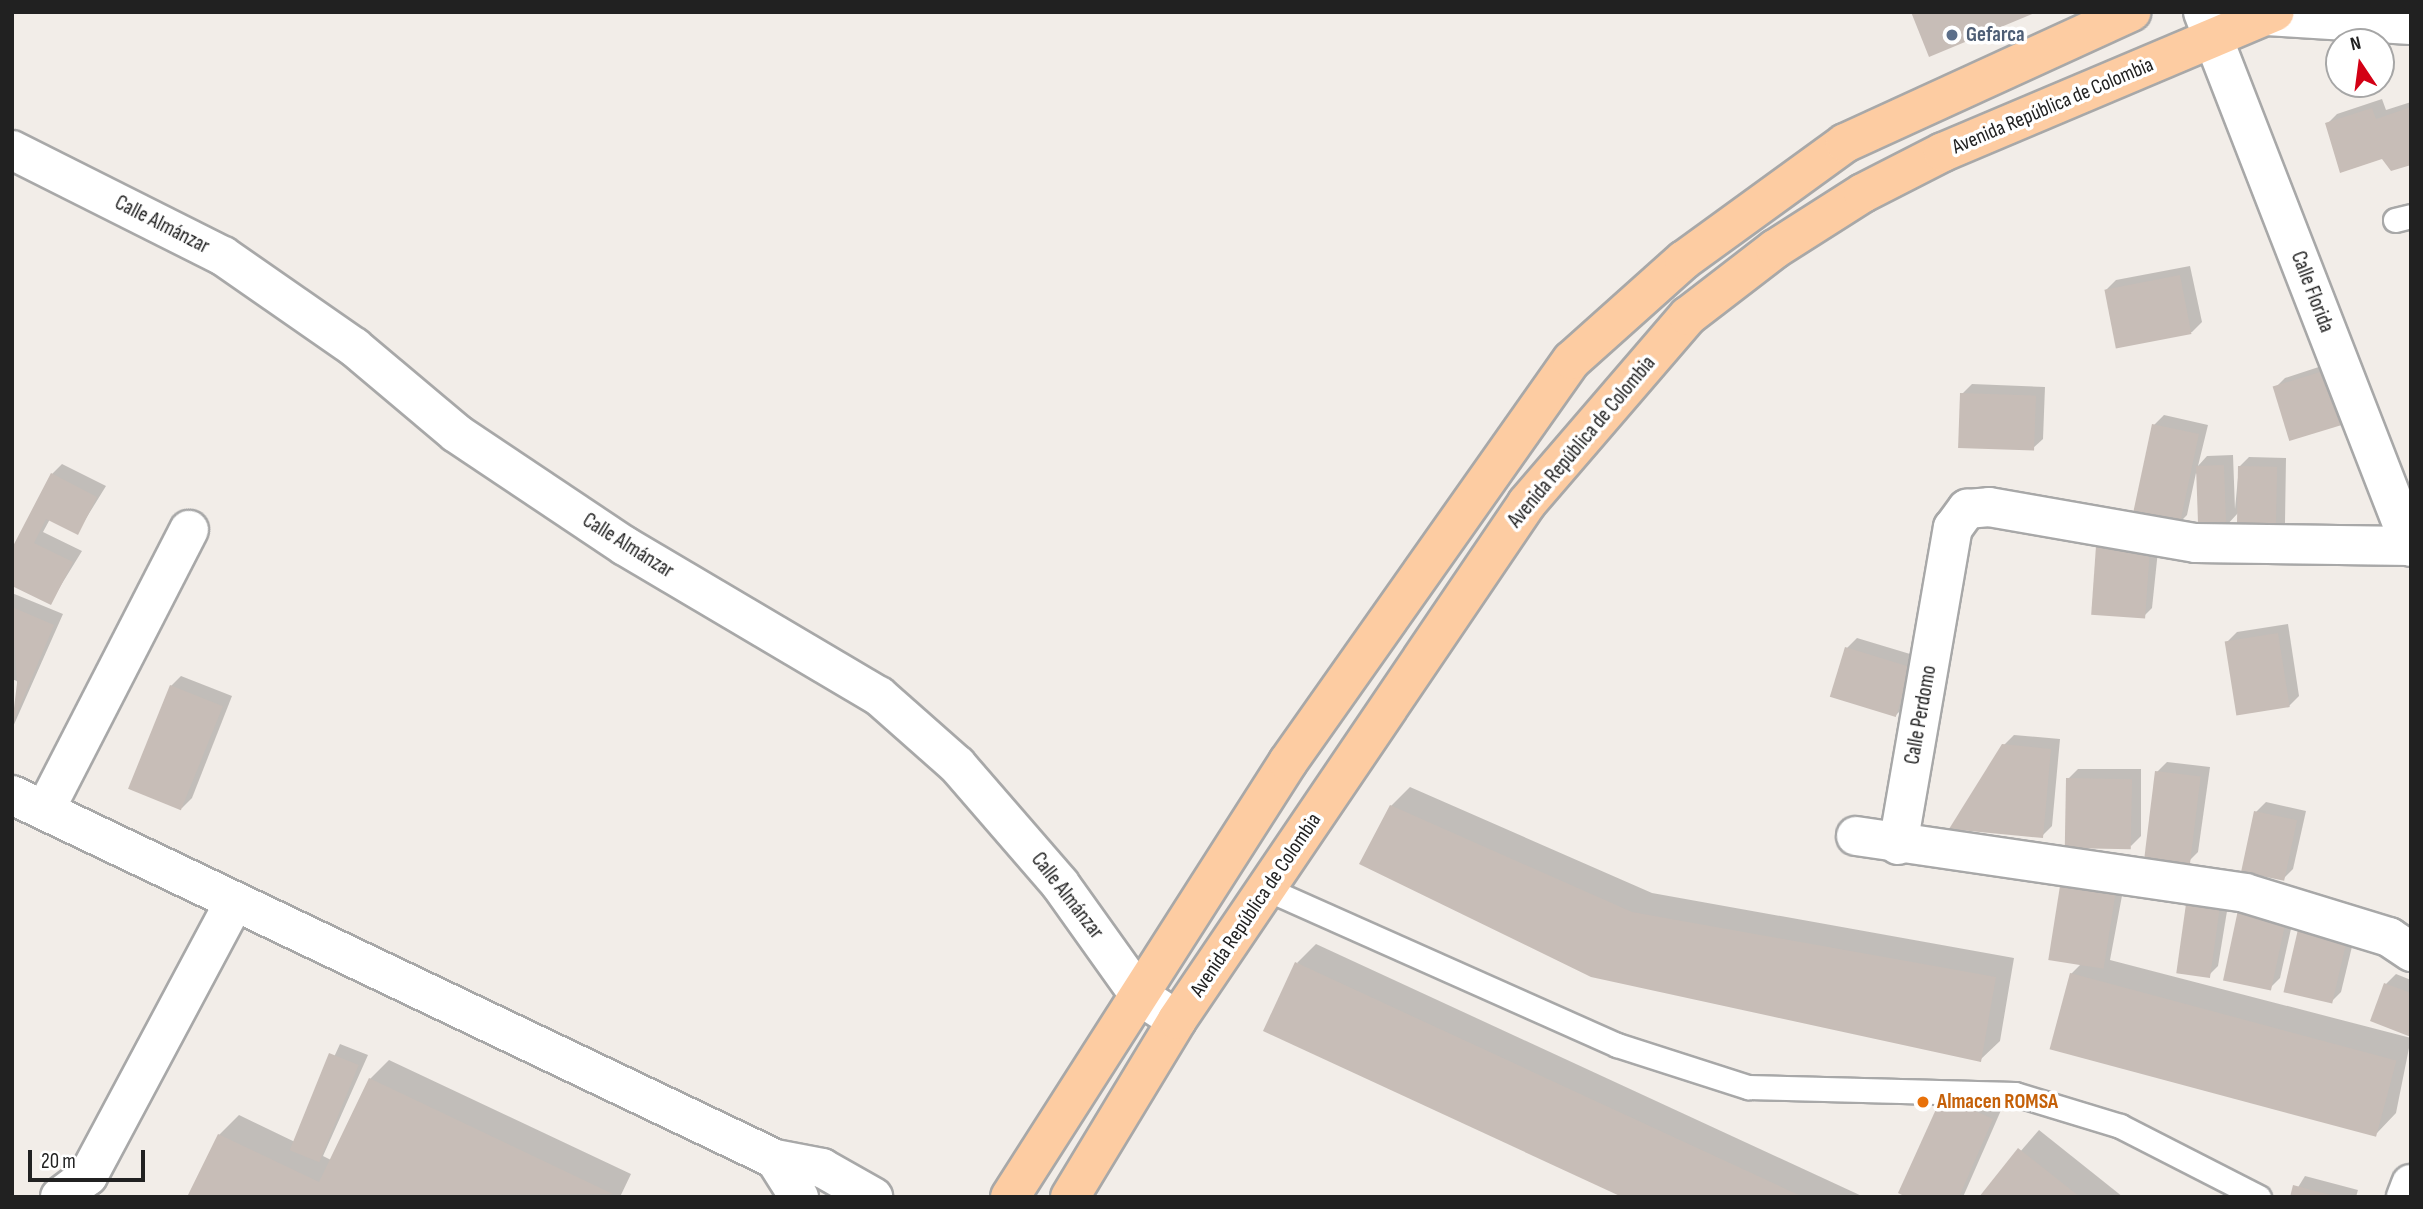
<!DOCTYPE html>
<meta charset="utf-8">
<style>
body{margin:0}
#map{position:relative;width:2423px;height:1209px;overflow:hidden;background:#f2ede8;font-family:"Sofia Sans Condensed",sans-serif}
div>[style]{position:absolute}
[style*='--x']{left:calc(var(--x)*1px);top:calc(var(--y)*1px);width:calc(var(--w)*1px);rotate:calc(var(--a)*1deg)}
.shadow>*{inset:0;background:#0003}
.building>*{inset:0;background:#c7bdb7;transform-origin:0 0}
.roads{filter:drop-shadow(2px 0 #a8a8a8) drop-shadow(-2px 0 #a8a8a8) drop-shadow(0 2px #a8a8a8) drop-shadow(0 -2px #a8a8a8)}
.service>*{height:23px;margin:-11.5px;padding:0 11.5px;transform-origin:11.5px;border-radius:11.5px;background:#fff}
.minor>*{height:38px;margin:-19px;padding:0 19px;transform-origin:19px;border-radius:19px;background:#fff}
.primary>*{height:38px;margin:-19px;padding:0 19px;transform-origin:19px;border-radius:19px;background:#fdcca2}
.dots>*{width:19px;height:19px;translate:-50% -50%;box-sizing:border-box;border:4px solid #fff;border-radius:50%}
span{translate:-50% -50%;white-space:nowrap;text-align:center;line-height:1.15;-webkit-text-stroke:7px #fff;paint-order:stroke}
.service-label{font-size:21px;color:#4e5e75;font-weight:700}
.left{translate:0 -50%;text-align:left}
.street-label{font-size:21px;color:#212121}
.food-label{font-size:21px;color:#c56008;font-weight:700}
.frame{position:absolute;inset:0;border:14px solid #212121;pointer-events:none}
.north{position:absolute;left:2325px;top:28px;width:70px;height:70px;box-sizing:border-box;background:#fff;border:2px solid #a6a6a6;border-radius:50%;rotate:347deg;font-size:19px;font-weight:700;line-height:28px;text-align:center;color:#212121}
.north::after{content:'';display:block;margin:auto;width:24px;height:32px;background:#d30015;clip-path:polygon(50% 0,100% 100%,50% 72%,0 100%)}
.scale{position:absolute;left:28px;top:1150px;width:117px;height:32px;box-sizing:border-box;border:4px solid #212121;border-top:0;padding-left:9px;font-size:21px;line-height:24px;white-space:nowrap;color:#212121;-webkit-text-stroke:5px #fff;paint-order:stroke}
</style>
<div id="map">
<div class="shadow">
<i style="clip-path:polygon(2382px 99px,2386px 110px,2411px 102px,2411px 163px,2383px 157px,2327px 124px,2337px 114px)"></i>
<i style="clip-path:polygon(2190px 266px,2202px 322px,2192px 332px,2117px 347px,2106px 290px,2116px 280px)"></i>
<i style="clip-path:polygon(2340px 360px,2356px 411px,2275px 388px,2285px 378px)"></i>
<i style="clip-path:polygon(1972px 384px,2045px 387px,2043px 439px,2032px 449px,1962px 394px)"></i>
<i style="clip-path:polygon(2164px 415px,2208px 425px,2198px 466px,2207px 456px,2233px 455px,2235px 509px,2239px 467px,2249px 457px,2286px 458px,2285px 523px,2274px 533px,2238px 513px,2226px 526px,2196px 473px,2187px 515px,2177px 525px,2154px 425px)"></i>
<i style="clip-path:polygon(62px 464px,106px 486px,77px 533px,50px 519px,43px 532px,82px 551px,50px 603px,12px 584px,52px 474px)"></i>
<i style="clip-path:polygon(2107px 536px,2159px 541px,2152px 608px,2142px 618px,2097px 546px)"></i>
<i style="clip-path:polygon(12px 593px,63px 614px,12px 729px,19px 682px,12px 679px)"></i>
<i style="clip-path:polygon(2288px 624px,2299px 696px,2289px 706px,2227px 642px,2237px 632px)"></i>
<i style="clip-path:polygon(1857px 638px,1920px 657px,1906px 705px,1896px 715px,1847px 648px)"></i>
<i style="clip-path:polygon(181px 676px,232px 696px,192px 798px,182px 808px,171px 686px)"></i>
<i style="clip-path:polygon(2014px 735px,2060px 739px,2052px 826px,2042px 836px,2004px 745px)"></i>
<i style="clip-path:polygon(2167px 762px,2210px 767px,2198px 852px,2188px 862px,2157px 772px)"></i>
<i style="clip-path:polygon(2078px 769px,2141px 769px,2141px 836px,2131px 846px,2068px 779px)"></i>
<i style="clip-path:polygon(1410px 787px,1652px 893px,2014px 958px,2000px 1041px,1980px 1060px,1592px 975px,1391px 806px)"></i>
<i style="clip-path:polygon(2266px 802px,2306px 811px,2293px 869px,2283px 879px,2256px 812px)"></i>
<i style="clip-path:polygon(2072px 877px,2124px 885px,2110px 960px,2411px 1038px,2396px 1113px,2377px 1133px,2071px 974px,2081px 964px,2062px 887px)"></i>
<i style="clip-path:polygon(2198px 895px,2229px 899px,2218px 966px,2208px 976px,2188px 905px)"></i>
<i style="clip-path:polygon(2295px 911px,2280px 978px,2270px 988px,2225px 978px)"></i>
<i style="clip-path:polygon(2357px 926px,2341px 992px,2331px 1002px,2285px 991px)"></i>
<i style="clip-path:polygon(1316px 944px,1864px 1197px,1626px 1197px,1297px 963px)"></i>
<i style="clip-path:polygon(2396px 974px,2411px 980px,2411px 1035px,2386px 984px)"></i>
<i style="clip-path:polygon(340px 1044px,368px 1055px,323px 1156px,331px 1160px,370px 1079px,389px 1060px,631px 1174px,620px 1197px,189px 1197px,219px 1135px,239px 1115px,295px 1142px)"></i>
<i style="clip-path:polygon(1953px 1087px,2002px 1108px,1963px 1197px,1911px 1197px)"></i>
<i style="clip-path:polygon(2039px 1130px,2123px 1197px,1981px 1197px)"></i>
<i style="clip-path:polygon(2305px 1176px,2358px 1190px,2356px 1197px,2292px 1197px)"></i>
</div>
<div class="building">
<i style="clip-path:polygon(1911px 12px,2037px 12px,1929px 57px)"></i>
<i style="clip-path:polygon(2411px 107px,2411px 165px,2391px 171px,2382px 159px,2340px 173px,2325px 123px,2372px 108px,2376px 119px)"></i>
<i style="left:2180px;top:275px;width:60px;height:77px;rotate:79deg"></i>
<i style="left:2330px;top:369px;width:57px;height:60px;rotate:73deg"></i>
<i style="left:1960px;top:393px;width:76px;height:55px;rotate:2deg"></i>
<i style="left:2152px;top:424px;width:48px;height:95px;rotate:12deg"></i>
<i style="left:2224px;top:465px;width:62px;height:28px;rotate:88deg"></i>
<i style="left:2238px;top:466px;width:39px;height:68px;rotate:1deg"></i>
<i style="clip-path:polygon(51px 473px,97px 497px,78px 535px,46px 519px,34px 543px,73px 562px,51px 605px,12px 586px,12px 548px)"></i>
<i style="left:2096px;top:546px;width:54px;height:69px;rotate:4deg"></i>
<i style="clip-path:polygon(12px 607px,54px 625px,12px 725px,17px 683px)"></i>
<i style="left:2278px;top:633px;width:75px;height:54px;rotate:81deg"></i>
<i style="left:1845px;top:647px;width:69px;height:52px;rotate:17deg"></i>
<i style="left:170px;top:685px;width:57px;height:112px;rotate:22deg"></i>
<i style="clip-path:polygon(2002px 744px,2051px 749px,2043px 838px,1949px 829px)"></i>
<i style="left:2155px;top:771px;width:46px;height:88px;rotate:7deg"></i>
<i style="left:2066px;top:778px;width:66px;height:70px;rotate:1deg"></i>
<i style="clip-path:polygon(1390px 805px,1632px 912px,1996px 977px,1981px 1062px,1591px 977px,1359px 864px)"></i>
<i style="left:2254px;top:811px;width:44px;height:62px;rotate:12deg"></i>
<i style="left:2060px;top:886px;width:56px;height:75px;rotate:9deg"></i>
<i style="left:2186px;top:904px;width:34px;height:70px;rotate:8deg"></i>
<i style="left:2238px;top:910px;width:49px;height:72px;rotate:12deg"></i>
<i style="left:2299px;top:925px;width:50px;height:69px;rotate:13deg"></i>
<i style="clip-path:polygon(1295px 962px,1803px 1197px,1622px 1197px,1263px 1031px)"></i>
<i style="left:2070px;top:973px;width:338px;height:79px;rotate:15deg"></i>
<i style="clip-path:polygon(2384px 983px,2411px 993px,2411px 1037px,2370px 1021px)"></i>
<i style="left:329px;top:1053px;width:32px;height:105px;rotate:22deg"></i>
<i style="clip-path:polygon(369px 1078px,613px 1194px,187px 1197px,218px 1134px,319px 1182px)"></i>
<i style="clip-path:polygon(1942px 1096px,1993px 1119px,1959px 1197px,1906px 1197px,1898px 1193px)"></i>
<i style="clip-path:polygon(2018px 1148px,2080px 1197px,1979px 1197px)"></i>
<i style="clip-path:polygon(2293px 1185px,2334px 1196px,2334px 1197px,2290px 1197px)"></i>
</div>
<div class="roads">
<div class="service">
<i style="--x:2395;--y:220;--w:16;--a:-14"></i>
<i style="--x:1269;--y:890;--w:381;--a:24"></i>
<i style="--x:1617;--y:1045;--w:138;--a:17.8"></i>
<i style="--x:1748;--y:1087;--w:267;--a:1.5"></i>
<i style="--x:2015;--y:1094;--w:110;--a:16.9"></i>
<i style="--x:2120;--y:1126;--w:156;--a:27.1"></i>
</div>
<div class="minor">
<i style="--x:2203;--y:12;--w:574;--a:68.75"></i>
<i style="--x:2267;--y:16;--w:144;--a:3.6"></i>
<i style="--x:12;--y:150;--w:236;--a:26.7"></i>
<i style="--x:223;--y:256;--w:160;--a:34.8"></i>
<i style="--x:354;--y:347;--w:133;--a:40.1"></i>
<i style="--x:456;--y:433;--w:203;--a:33.8"></i>
<i style="--x:625;--y:546;--w:295;--a:30.6"></i>
<i style="--x:879;--y:696;--w:104;--a:41.5"></i>
<i style="--x:957;--y:765;--w:157;--a:49.1"></i>
<i style="--x:1060;--y:884;--w:138;--a:54.5"></i>
<i style="--x:1140;--y:996;--w:44;--a:33"></i>
<i style="--x:12;--y:795;--w:845;--a:25.5"></i>
<i style="--x:775;--y:1159;--w:48;--a:10.8"></i>
<i style="--x:822;--y:1168;--w:59;--a:29.6"></i>
<i style="--x:45;--y:810;--w:315;--a:-62.8"></i>
<i style="--x:1856;--y:836;--w:393;--a:8.3"></i>
<i style="--x:2245;--y:893;--w:151;--a:17"></i>
<i style="--x:2389;--y:937;--w:27;--a:34"></i>
<i style="--x:1898;--y:845;--w:322;--a:-80.2"></i>
<i style="--x:1953;--y:528;--w:24;--a:-54"></i>
<i style="--x:1967;--y:509;--w:22;--a:-5"></i>
<i style="--x:1989;--y:507;--w:210;--a:9.9"></i>
<i style="--x:2196;--y:543;--w:214;--a:0.8"></i>
<i style="--x:775;--y:1159;--w:45;--a:57.7"></i>
<i style="--x:60;--y:1197;--w:35;--a:-37"></i>
<i style="--x:88;--y:1176;--w:308;--a:-61.9"></i>
<i style="--x:2406;--y:1197;--w:14;--a:-69"></i>
</div>
<div class="primary">
<i style="--x:1010;--y:1197;--w:516;--a:-57.42"></i>
<i style="--x:1288;--y:762;--w:492;--a:-54.8"></i>
<i style="--x:1572;--y:360;--w:150;--a:-41.8"></i>
<i style="--x:1684;--y:260;--w:199;--a:-36"></i>
<i style="--x:1845;--y:143;--w:315;--a:-24.6"></i>
<i style="--x:1070;--y:1197;--w:207;--a:-58.8"></i>
<i style="--x:1177;--y:1020;--w:624;--a:-55.9"></i>
<i style="--x:1527;--y:503;--w:247;--a:-49.3"></i>
<i style="--x:1688;--y:316;--w:110;--a:-37.6"></i>
<i style="--x:1775;--y:249;--w:104;--a:-32.5"></i>
<i style="--x:1863;--y:193;--w:90;--a:-27.1"></i>
<i style="--x:1943;--y:152;--w:360;--a:-22.9"></i>
</div>
</div>
<div class="dots">
<i style="left:1952px;top:35px;background:#5c6f8a"></i>
<i style="left:1923px;top:1102px;background:#e8710a"></i>
</div>
<div class="service-label">
<span class="left" style="left:1966px;top:35px">Gefarca</span>
</div>
<div class="street-label">
<span style="left:2053px;top:106px;rotate:-23deg">Avenida República de Colombia</span>
<span style="left:162px;top:225px;rotate:27deg">Calle Almánzar</span>
<span style="left:2312px;top:292px;rotate:69deg">Calle Florida</span>
<span style="left:1582px;top:442px;rotate:-50deg">Avenida República de Colombia</span>
<span style="left:628px;top:546px;rotate:32deg">Calle Almánzar</span>
<span style="left:1921px;top:715px;rotate:-80deg">Calle Perdomo</span>
<span style="left:1067px;top:896px;rotate:52deg">Calle Almánzar</span>
<span style="left:1256px;top:905px;rotate:-56deg">Avenida República de Colombia</span>
</div>
<div class="food-label">
<span class="left" style="left:1937px;top:1102px">Almacen ROMSA</span>
</div>
<div class="frame"></div>
<div class="north">N</div>
<div class="scale">20 m</div>
</div>
